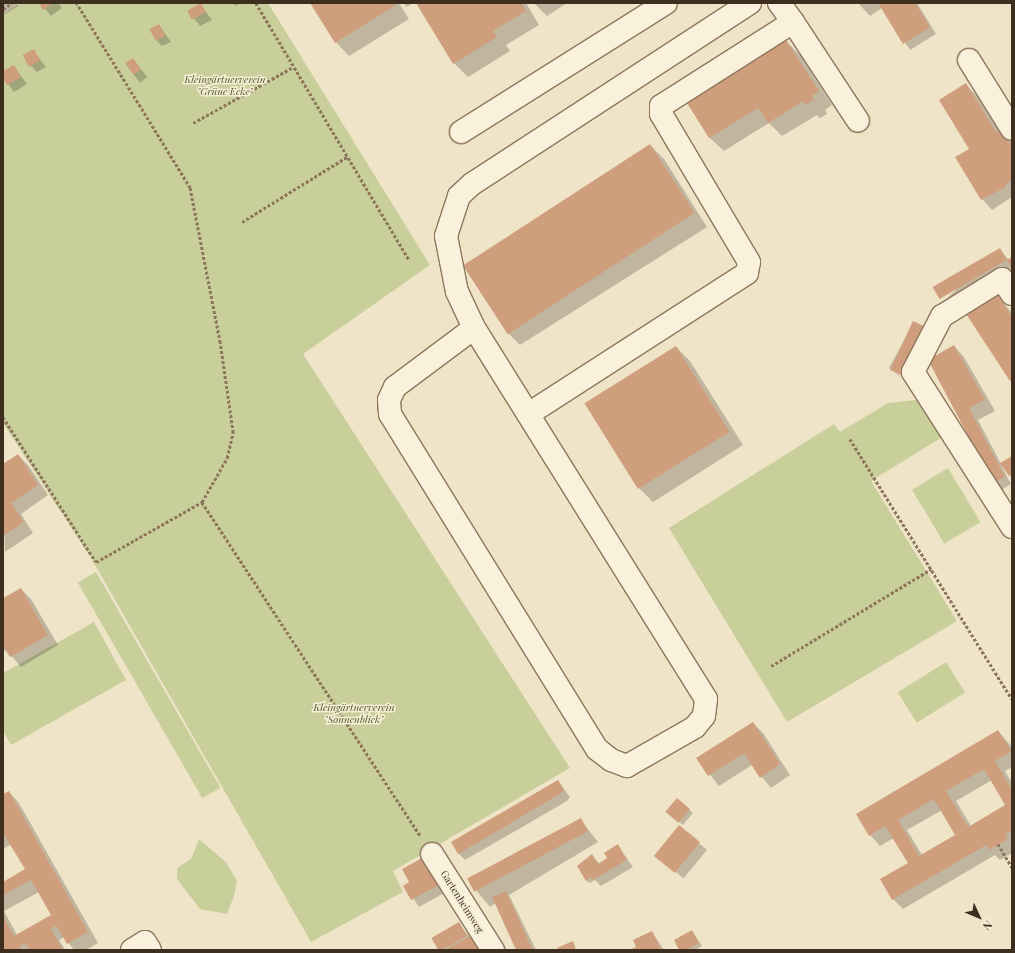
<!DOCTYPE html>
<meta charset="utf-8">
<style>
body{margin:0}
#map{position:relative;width:1015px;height:953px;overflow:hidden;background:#f0e4c8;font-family:"Playfair Display",serif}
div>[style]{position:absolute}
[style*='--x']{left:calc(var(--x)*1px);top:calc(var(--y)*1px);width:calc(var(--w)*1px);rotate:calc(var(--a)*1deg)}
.green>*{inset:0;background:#c9cf9b;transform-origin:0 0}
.shadow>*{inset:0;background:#0003;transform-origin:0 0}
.building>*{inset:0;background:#cf9f7d;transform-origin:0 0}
.path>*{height:2.5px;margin-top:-1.25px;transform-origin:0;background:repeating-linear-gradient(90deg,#8d765c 0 3px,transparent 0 5px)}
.roads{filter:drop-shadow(1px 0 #8d765c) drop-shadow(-1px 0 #8d765c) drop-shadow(0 1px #8d765c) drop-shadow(0 -1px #8d765c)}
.minor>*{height:22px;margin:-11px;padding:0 11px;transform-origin:11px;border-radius:11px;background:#faf1dc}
span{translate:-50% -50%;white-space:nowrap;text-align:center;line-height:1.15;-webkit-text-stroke:3px #f7eed8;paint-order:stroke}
.park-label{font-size:10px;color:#4d5a26;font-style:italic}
.street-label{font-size:10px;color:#3d2e20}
.frame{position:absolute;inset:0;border:4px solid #3d2e20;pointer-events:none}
.north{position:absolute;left:959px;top:897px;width:40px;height:40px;-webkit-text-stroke:3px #f7eed8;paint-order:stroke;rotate:134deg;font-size:11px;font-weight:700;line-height:16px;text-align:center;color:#3d2e20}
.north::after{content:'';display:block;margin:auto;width:14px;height:18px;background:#3d2e20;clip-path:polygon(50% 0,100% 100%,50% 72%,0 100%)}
</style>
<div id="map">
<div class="green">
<i style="clip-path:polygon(20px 3px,268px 3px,430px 265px,303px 354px,570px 768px,393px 871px,403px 892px,311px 942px,91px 558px,3px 423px,3px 15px)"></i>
<i style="clip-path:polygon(925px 399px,947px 434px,871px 481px,957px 621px,787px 722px,669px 528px,834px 424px,840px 432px,888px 403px)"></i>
<i style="left:948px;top:468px;width:63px;height:42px;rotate:59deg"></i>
<i style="left:96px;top:572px;width:249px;height:21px;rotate:60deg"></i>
<i style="clip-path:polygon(94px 622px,126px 680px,11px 745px,3px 731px,3px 673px)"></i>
<i style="left:946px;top:662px;width:36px;height:57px;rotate:58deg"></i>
<i style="clip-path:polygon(199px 839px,226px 862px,237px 881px,234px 896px,227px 914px,200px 909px,177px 879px,177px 868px,191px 859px)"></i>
</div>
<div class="shadow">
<i style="clip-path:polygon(3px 3px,17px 3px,18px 6px,4px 15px)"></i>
<i style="clip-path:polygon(40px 3px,58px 3px,62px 8px,51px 16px)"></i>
<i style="clip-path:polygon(233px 3px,240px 3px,235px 6px)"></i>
<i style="clip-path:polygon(311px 3px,399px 3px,409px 19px,349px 56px,336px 42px)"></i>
<i style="clip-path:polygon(403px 3px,413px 3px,407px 7px)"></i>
<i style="clip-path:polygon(417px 3px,526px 3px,539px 25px,506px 45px,510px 51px,468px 77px,454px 63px)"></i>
<i style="clip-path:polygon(534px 3px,567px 3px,547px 16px)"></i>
<i style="clip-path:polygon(858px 3px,917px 3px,936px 34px,910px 50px,882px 8px,870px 16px)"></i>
<i style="clip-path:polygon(200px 4px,212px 20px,200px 26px,188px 11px)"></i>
<i style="clip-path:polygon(159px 25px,171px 42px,162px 46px,155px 39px)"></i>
<i style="clip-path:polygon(786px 41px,800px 55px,832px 105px,825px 110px,827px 114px,820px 118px,817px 115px,782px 136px,769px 123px,724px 151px,710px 138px,688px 104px)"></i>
<i style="clip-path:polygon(33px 51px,46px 67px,37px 72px,30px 65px)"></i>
<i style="left:133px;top:59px;width:23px;height:9px;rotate:52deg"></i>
<i style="clip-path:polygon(14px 66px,27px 84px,14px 92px,3px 77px,3px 72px)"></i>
<i style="clip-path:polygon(966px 85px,976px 95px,999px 131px,1012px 142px,1012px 197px,992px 210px,982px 199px,970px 149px)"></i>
<i style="clip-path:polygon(650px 145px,664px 159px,707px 227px,520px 345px,506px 331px)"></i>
<i style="clip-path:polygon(999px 249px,1009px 260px,1012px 259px,1012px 268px,950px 309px,943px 302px)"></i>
<i style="clip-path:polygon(997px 295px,1012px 313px,1012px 382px,968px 314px)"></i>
<i style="clip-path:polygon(evenodd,914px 322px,908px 382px,889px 368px,914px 322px,896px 372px,906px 378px,905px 380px,896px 374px,896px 372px)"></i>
<i style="clip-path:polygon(954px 346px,964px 357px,995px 411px,978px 420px,1001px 464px,1012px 457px,1012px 478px,1001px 465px,1011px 484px,1001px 490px,958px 414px)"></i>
<i style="clip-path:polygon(676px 347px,690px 361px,743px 445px,653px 502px,639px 488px)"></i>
<i style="clip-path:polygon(18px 455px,28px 465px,48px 495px,21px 514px,33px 533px,5px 552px,3px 465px)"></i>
<i style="clip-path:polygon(21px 589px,31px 599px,58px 645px,21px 667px,6px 650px,3px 652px,3px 599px)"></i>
<i style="clip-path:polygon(753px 723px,763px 733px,790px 775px,771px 788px,752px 765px,719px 786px,697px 758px)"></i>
<i style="clip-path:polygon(evenodd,998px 731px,1012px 747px,1012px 767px,1005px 771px,1012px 783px,1012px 853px,1000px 860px,995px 855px,903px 909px,893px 899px,909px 864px,894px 838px,880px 846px,870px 835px,998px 731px,992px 780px,1007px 805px,971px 826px,956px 801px,992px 780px,998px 731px,942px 810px,956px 835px,922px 855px,907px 830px,942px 810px)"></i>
<i style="clip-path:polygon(558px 781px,570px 797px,567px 801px,465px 860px,458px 853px)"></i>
<i style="clip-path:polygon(evenodd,9px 792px,19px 803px,98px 943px,86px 950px,74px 950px,64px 937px,59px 940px,65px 950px,3px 950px,3px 883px,26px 870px,12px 844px,3px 849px,3px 796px,9px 792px,39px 892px,52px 915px,17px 935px,4px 911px,39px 892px)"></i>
<i style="clip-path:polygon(677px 799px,693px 813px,683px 825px,670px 814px)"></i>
<i style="clip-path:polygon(580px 819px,598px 842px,509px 895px,536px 950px,517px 950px,496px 903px,490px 907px,471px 884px)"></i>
<i style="left:679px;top:827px;width:36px;height:37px;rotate:39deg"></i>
<i style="clip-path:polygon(618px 846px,633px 867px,601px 886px,595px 880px,590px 883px,586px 880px,583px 861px,592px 856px,600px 864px,608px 858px)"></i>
<i style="clip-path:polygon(424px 858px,446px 892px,419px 907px,405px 886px,411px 883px)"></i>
<i style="clip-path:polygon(459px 924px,470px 937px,485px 950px,439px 950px,433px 938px)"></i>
<i style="clip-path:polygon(692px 931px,702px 946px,695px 950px,681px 950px)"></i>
<i style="clip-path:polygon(652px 932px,664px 950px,632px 950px,638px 947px)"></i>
</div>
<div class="building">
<i style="clip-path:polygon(39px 3px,53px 3px,43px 10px)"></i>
<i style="left:201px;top:3px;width:10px;height:16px;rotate:61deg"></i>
<i style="clip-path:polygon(310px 3px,395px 3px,396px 5px,335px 43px)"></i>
<i style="clip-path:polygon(416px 3px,521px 3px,526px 11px,493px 31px,497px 37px,453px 64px)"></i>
<i style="clip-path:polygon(878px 3px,915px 3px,930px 27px,903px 44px)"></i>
<i style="left:159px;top:24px;width:13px;height:11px;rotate:61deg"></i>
<i style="clip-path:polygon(786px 40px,819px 91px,812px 96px,814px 99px,806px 105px,803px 101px,768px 123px,758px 108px,709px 138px,687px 103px)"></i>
<i style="left:34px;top:49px;width:13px;height:13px;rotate:61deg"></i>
<i style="left:133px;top:58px;width:14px;height:9px;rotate:56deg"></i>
<i style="clip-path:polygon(14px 65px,21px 77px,7px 85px,3px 79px,3px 71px)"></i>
<i style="clip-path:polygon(966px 83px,996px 132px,1001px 129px,1012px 147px,1012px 180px,1005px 185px,1006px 187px,981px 200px,955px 157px,969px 149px,939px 100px)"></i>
<i style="left:650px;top:144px;width:82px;height:223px;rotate:57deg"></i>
<i style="left:1000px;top:248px;width:14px;height:78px;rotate:60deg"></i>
<i style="clip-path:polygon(1012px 257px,1012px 268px,1007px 260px)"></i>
<i style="clip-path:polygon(997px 294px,1012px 317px,1012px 380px,1010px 381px,966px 314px)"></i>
<i style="left:913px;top:321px;width:17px;height:54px;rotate:25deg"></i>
<i style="clip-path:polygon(954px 345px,985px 400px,969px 408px,1005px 477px,993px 483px,928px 360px)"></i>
<i style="left:676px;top:346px;width:101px;height:108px;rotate:58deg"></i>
<i style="clip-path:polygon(18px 454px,38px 485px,11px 503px,24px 522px,3px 536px,3px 464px)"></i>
<i style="clip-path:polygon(1012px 456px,1012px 474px,1009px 476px,1000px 463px)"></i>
<i style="clip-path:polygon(21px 588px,48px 635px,10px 657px,3px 646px,3px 598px)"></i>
<i style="clip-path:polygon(753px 722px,780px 764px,760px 778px,744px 753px,708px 776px,696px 758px)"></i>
<i style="clip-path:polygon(evenodd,998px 730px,1011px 751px,995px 761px,1012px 790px,1012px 830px,1005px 834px,1008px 839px,989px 850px,986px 845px,892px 900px,880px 879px,908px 863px,885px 826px,869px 836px,856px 814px,998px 730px,984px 769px,1005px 805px,968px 827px,946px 791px,984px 769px,998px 730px,934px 799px,955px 835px,919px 856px,898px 820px,934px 799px)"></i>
<i style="clip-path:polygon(558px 780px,564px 790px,560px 794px,458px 854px,451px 842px)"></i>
<i style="clip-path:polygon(9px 791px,88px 932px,67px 944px,56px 925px,51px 929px,62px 948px,61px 950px,30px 950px,25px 943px,20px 946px,22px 950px,3px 950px,3px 916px,14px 936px,51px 915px,31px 880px,3px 895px,3px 882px,25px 869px,3px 833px,3px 794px)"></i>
<i style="left:677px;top:798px;width:17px;height:18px;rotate:40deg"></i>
<i style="left:581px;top:818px;width:15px;height:129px;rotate:62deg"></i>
<i style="left:679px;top:825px;width:27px;height:40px;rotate:39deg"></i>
<i style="clip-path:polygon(618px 844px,627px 860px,593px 880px,591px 877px,586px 881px,577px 866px,592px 854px,598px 864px,607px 858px,604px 853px)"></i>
<i style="clip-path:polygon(424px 857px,439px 885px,411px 900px,403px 886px,409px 882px,402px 869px)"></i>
<i style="clip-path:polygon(506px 891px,532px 949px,529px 950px,516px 950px,492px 897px)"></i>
<i style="left:459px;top:922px;width:16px;height:32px;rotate:60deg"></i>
<i style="clip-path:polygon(692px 930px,699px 943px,686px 950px,679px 950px,674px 940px)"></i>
<i style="clip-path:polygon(652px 931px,661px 950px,629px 950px,636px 947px,633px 940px)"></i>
<i style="clip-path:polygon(472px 935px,481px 949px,445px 950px)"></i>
<i style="clip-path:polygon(573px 941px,576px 950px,558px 950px,557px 948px)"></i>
</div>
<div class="path">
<i style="--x:256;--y:3;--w:300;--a:59.2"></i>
<i style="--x:3;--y:9;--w:11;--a:-34"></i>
<i style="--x:193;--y:123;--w:115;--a:-29.2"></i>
<i style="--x:242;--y:222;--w:123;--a:-31.8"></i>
<i style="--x:3;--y:417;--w:172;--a:57.3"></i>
<i style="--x:96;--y:562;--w:122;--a:-29.5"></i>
<i style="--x:202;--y:502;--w:51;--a:-60.4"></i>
<i style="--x:227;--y:458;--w:26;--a:-77"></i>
<i style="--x:233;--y:433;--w:91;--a:-98.2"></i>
<i style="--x:220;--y:343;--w:158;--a:-101"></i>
<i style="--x:190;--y:188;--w:217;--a:-121.6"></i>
<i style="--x:850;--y:439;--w:306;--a:58.1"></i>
<i style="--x:202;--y:502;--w:400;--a:56.8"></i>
<i style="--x:771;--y:666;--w:187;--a:-31.2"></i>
<i style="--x:998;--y:844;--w:27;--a:59"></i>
</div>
<div class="roads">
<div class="minor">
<i style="--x:793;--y:22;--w:118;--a:56.7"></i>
<i style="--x:969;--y:60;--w:81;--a:58.1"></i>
<i style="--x:461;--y:132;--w:242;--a:-32.2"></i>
<i style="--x:1012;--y:294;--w:18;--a:-124"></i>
<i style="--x:1002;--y:279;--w:70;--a:148.3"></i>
<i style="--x:942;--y:316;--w:63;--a:117.4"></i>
<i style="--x:913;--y:372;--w:184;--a:57.4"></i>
<i style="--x:474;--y:328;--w:99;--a:143.2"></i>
<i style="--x:395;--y:387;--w:14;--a:115"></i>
<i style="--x:389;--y:400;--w:14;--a:86"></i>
<i style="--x:390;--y:414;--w:394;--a:58.3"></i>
<i style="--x:597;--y:749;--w:18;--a:38"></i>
<i style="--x:611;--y:760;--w:17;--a:21"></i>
<i style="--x:627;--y:766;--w:78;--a:-29.8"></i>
<i style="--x:695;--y:727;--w:14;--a:-51"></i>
<i style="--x:704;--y:716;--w:17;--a:-83"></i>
<i style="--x:706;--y:699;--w:438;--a:-122"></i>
<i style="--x:474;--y:328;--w:40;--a:-115"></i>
<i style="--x:457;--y:292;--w:57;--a:-101.1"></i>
<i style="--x:446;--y:236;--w:42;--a:-72"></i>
<i style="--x:459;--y:196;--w:18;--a:-43"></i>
<i style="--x:472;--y:184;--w:332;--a:-33.1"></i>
<i style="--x:530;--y:413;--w:258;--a:-32.8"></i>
<i style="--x:747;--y:273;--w:11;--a:-80"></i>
<i style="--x:749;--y:262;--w:172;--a:-120.7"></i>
<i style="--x:661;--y:114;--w:8;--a:-90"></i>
<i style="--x:661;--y:106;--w:156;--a:-32.5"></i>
<i style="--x:793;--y:22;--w:24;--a:-126"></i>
<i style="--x:432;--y:854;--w:114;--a:57.6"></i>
<i style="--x:132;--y:950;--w:15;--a:-32"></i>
<i style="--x:145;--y:942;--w:9;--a:58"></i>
</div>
</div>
<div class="park-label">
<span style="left:225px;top:85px">Kleingärtnerverein<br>"Grüne Ecke"</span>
<span style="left:354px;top:713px">Kleingärtnerverein<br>"Sonnenblick"</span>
</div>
<div class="street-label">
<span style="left:462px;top:902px;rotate:58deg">Gartenheimweg</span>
</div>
<div class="frame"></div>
<div class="north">N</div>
</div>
